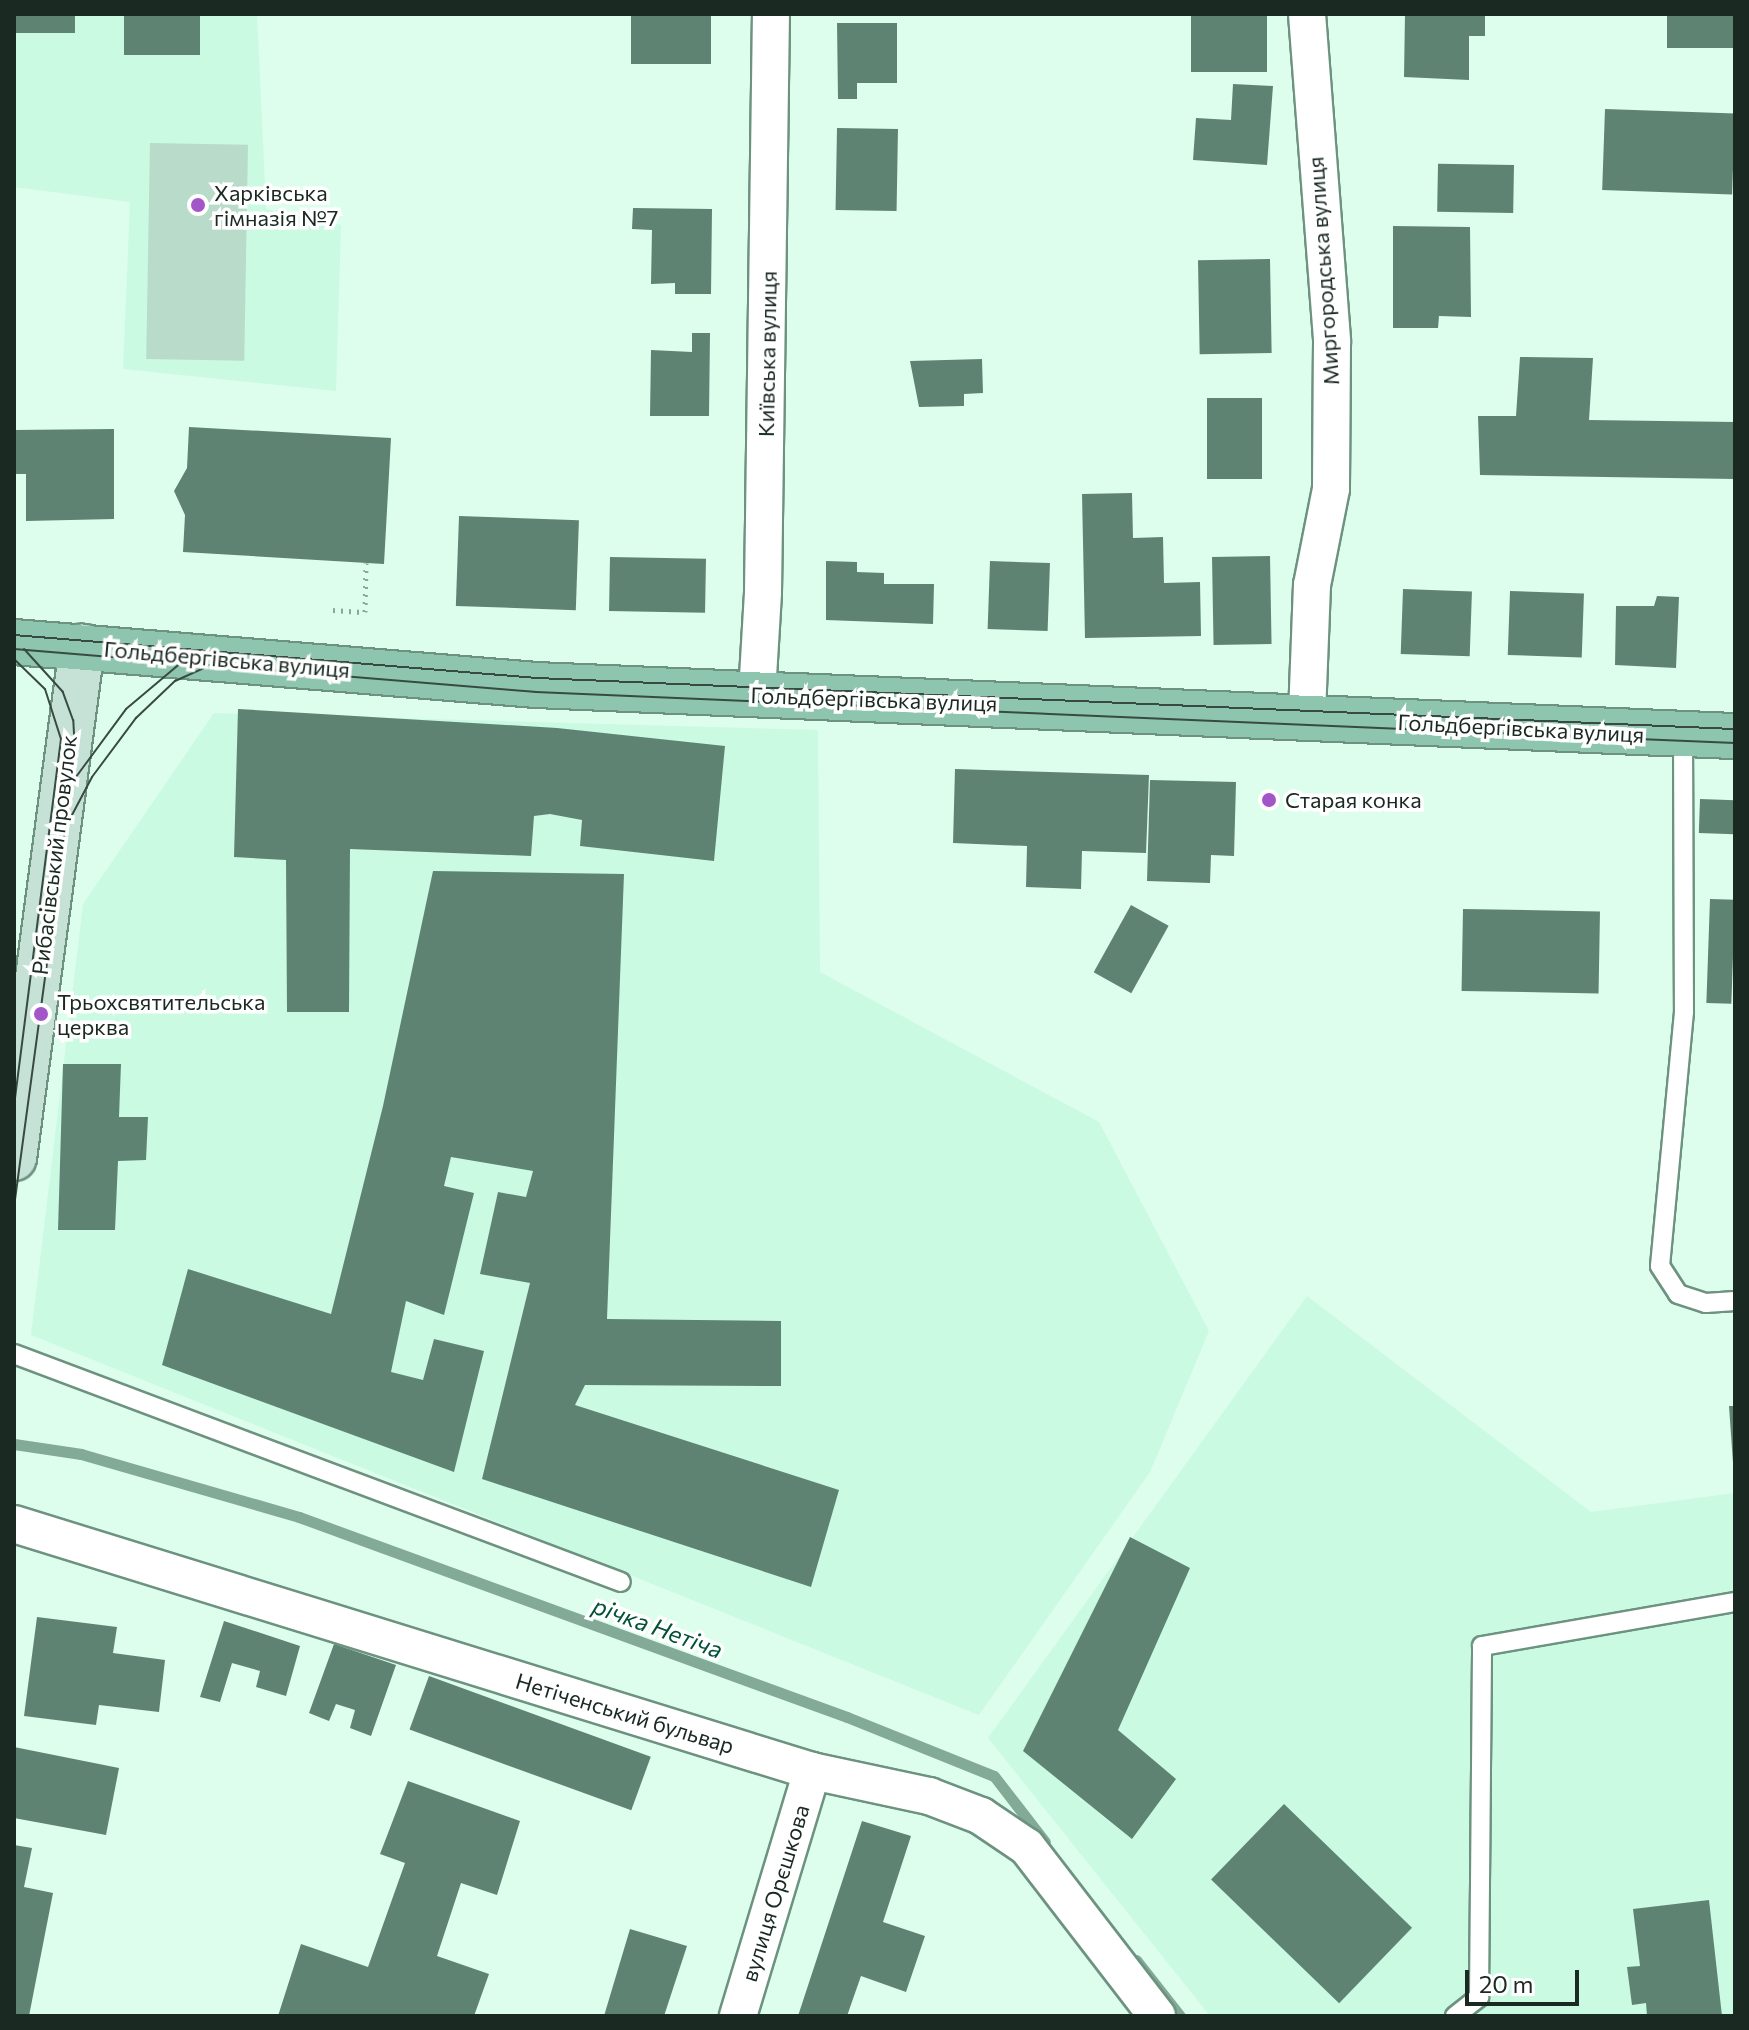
<!DOCTYPE html>
<meta charset="utf-8">
<style>
body{margin:0}
#map{position:relative;width:1749px;height:2030px;overflow:hidden;background:#ddfded;font-family:Commissioner,sans-serif}
div>[style]{position:absolute}
[style*='--x']{left:calc(var(--x)*1px);top:calc(var(--y)*1px);width:calc(var(--w)*1px);rotate:calc(var(--a)*1deg)}
.built>*{inset:0;background:#cafae2}
.green>*{inset:0;background:#b9dbca;transform-origin:0 0}
.stream>*{height:11px;margin:-5.5px;padding:0 5.5px;transform-origin:5.5px;border-radius:5.5px;background:#82aa96}
.building>*{inset:0;background:#5f8372;transform-origin:0 0}
.path>*{height:5px;margin-top:-2.5px;transform-origin:0;background:repeating-linear-gradient(90deg,#8da69a 0 2px,transparent 0 8px)}
.roads{filter:drop-shadow(2px 0 #6d9280) drop-shadow(-2px 0 #6d9280) drop-shadow(0 2px #6d9280) drop-shadow(0 -2px #6d9280)}
.service>*{height:18px;margin:-9px;padding:0 9px;transform-origin:9px;border-radius:9px;background:#fff}
.minor>*{height:36px;margin:-18px;padding:0 18px;transform-origin:18px;border-radius:18px;background:#fff}
.secondary>*{height:44px;margin:-22px;padding:0 22px;transform-origin:22px;border-radius:22px;background:#c6e2d6}
.primary>*{height:44px;margin:-22px;padding:0 22px;transform-origin:22px;border-radius:22px;background:#8dc5ae}
.tram>*{height:2px;margin:-1px;padding:0 1px;transform-origin:1px;border-radius:1px;background:#384a41}
.dots>*{width:22px;height:22px;translate:-50% -50%;box-sizing:border-box;border:4px solid #fff;border-radius:50%}
span{translate:-50% -50%;white-space:nowrap;text-align:center;line-height:1.15;-webkit-text-stroke:7px #fff;paint-order:stroke}
.poi-label{font-size:22px;color:#1a2922}
.left{translate:0 -50%;text-align:left}
.street-label{font-size:22px;color:#1a2922}
.water-label{font-size:24px;color:#035238;font-style:italic}
.frame{position:absolute;inset:0;border:16px solid #1a2922;pointer-events:none}
.scale{position:absolute;left:1465px;top:1970px;width:114px;height:36px;box-sizing:border-box;border:4px solid #1a2922;border-top:0;padding-left:10px;font-size:24px;line-height:28px;white-space:nowrap;color:#1a2922;-webkit-text-stroke:6px #fff;paint-order:stroke}
</style>
<div id="map">
<div class="built">
<i style="clip-path:polygon(14px 14px,257px 14px,266px 209px,341px 225px,336px 391px,123px 369px,130px 202px,14px 187px)"></i>
<i style="clip-path:polygon(214px 713px,818px 730px,820px 972px,1099px 1122px,1209px 1331px,1150px 1472px,979px 1715px,31px 1335px,83px 904px)"></i>
<i style="clip-path:polygon(1307px 1296px,1591px 1512px,1735px 1493px,1735px 2016px,1210px 2016px,988px 1738px)"></i>
</div>
<div class="green">
<i style="left:150px;top:143px;width:98px;height:216px;rotate:1deg"></i>
</div>
<div class="stream">
<i style="--x:14;--y:1444;--w:68;--a:8.5"></i>
<i style="--x:81;--y:1454;--w:227;--a:16.1"></i>
<i style="--x:299;--y:1517;--w:583;--a:20.05"></i>
<i style="--x:847;--y:1717;--w:158;--a:21.9"></i>
<i style="--x:994;--y:1776;--w:83;--a:52.3"></i>
<i style="--x:1136;--y:1960;--w:71;--a:51.8"></i>
</div>
<div class="building">
<i style="left:15px;top:14px;width:60px;height:19px"></i>
<i style="left:124px;top:14px;width:76px;height:41px"></i>
<i style="left:631px;top:14px;width:80px;height:50px"></i>
<i style="left:1191px;top:14px;width:76px;height:58px"></i>
<i style="clip-path:polygon(1405px 14px,1485px 14px,1485px 36px,1469px 36px,1469px 80px,1404px 77px)"></i>
<i style="left:1667px;top:14px;width:68px;height:34px"></i>
<i style="clip-path:polygon(837px 23px,897px 23px,897px 83px,857px 83px,857px 99px,838px 99px)"></i>
<i style="clip-path:polygon(1233px 84px,1273px 86px,1267px 165px,1193px 160px,1196px 118px,1231px 120px)"></i>
<i style="left:1605px;top:109px;width:130px;height:81px;rotate:2deg"></i>
<i style="left:837px;top:128px;width:61px;height:82px;rotate:1deg"></i>
<i style="left:1514px;top:165px;width:48px;height:76px;rotate:91deg"></i>
<i style="clip-path:polygon(633px 208px,712px 209px,711px 294px,675px 294px,675px 283px,651px 284px,652px 230px,632px 229px)"></i>
<i style="clip-path:polygon(1393px 226px,1470px 227px,1471px 317px,1439px 316px,1438px 328px,1393px 328px)"></i>
<i style="left:1270px;top:259px;width:94px;height:72px;rotate:89deg"></i>
<i style="clip-path:polygon(692px 333px,710px 333px,709px 416px,650px 416px,651px 350px,692px 352px)"></i>
<i style="clip-path:polygon(1520px 357px,1593px 358px,1589px 420px,1735px 422px,1735px 479px,1480px 475px,1478px 416px,1516px 416px)"></i>
<i style="clip-path:polygon(982px 359px,983px 393px,964px 394px,964px 406px,919px 407px,910px 361px)"></i>
<i style="left:1207px;top:398px;width:55px;height:81px"></i>
<i style="clip-path:polygon(189px 427px,391px 438px,384px 564px,183px 552px,185px 515px,174px 491px,187px 468px)"></i>
<i style="clip-path:polygon(114px 429px,114px 519px,26px 521px,26px 474px,14px 474px,14px 430px)"></i>
<i style="clip-path:polygon(1132px 493px,1133px 538px,1163px 537px,1164px 583px,1200px 582px,1201px 636px,1085px 638px,1082px 494px)"></i>
<i style="left:459px;top:516px;width:120px;height:90px;rotate:2deg"></i>
<i style="left:1270px;top:556px;width:88px;height:58px;rotate:89deg"></i>
<i style="left:610px;top:557px;width:96px;height:54px;rotate:1deg"></i>
<i style="clip-path:polygon(826px 561px,857px 562px,857px 572px,884px 573px,884px 584px,934px 584px,933px 624px,826px 620px)"></i>
<i style="left:990px;top:561px;width:60px;height:68px;rotate:2deg"></i>
<i style="left:1403px;top:589px;width:69px;height:65px;rotate:2deg"></i>
<i style="left:1510px;top:591px;width:74px;height:64px;rotate:2deg"></i>
<i style="clip-path:polygon(1657px 596px,1679px 597px,1676px 668px,1615px 665px,1616px 606px,1654px 606px)"></i>
<i style="clip-path:polygon(238px 709px,557px 728px,725px 746px,714px 861px,580px 846px,582px 820px,550px 814px,534px 816px,531px 856px,350px 849px,349px 1012px,287px 1012px,286px 860px,234px 857px)"></i>
<i style="clip-path:polygon(955px 769px,1149px 775px,1146px 853px,1082px 851px,1081px 889px,1026px 887px,1027px 846px,953px 843px)"></i>
<i style="clip-path:polygon(1150px 780px,1236px 782px,1234px 856px,1211px 855px,1210px 883px,1147px 881px)"></i>
<i style="left:1700px;top:799px;width:35px;height:34px;rotate:2deg"></i>
<i style="clip-path:polygon(433px 871px,624px 874px,607px 1319px,781px 1321px,781px 1386px,585px 1385px,575px 1405px,839px 1490px,811px 1587px,482px 1479px,530px 1283px,480px 1274px,498px 1192px,526px 1197px,533px 1171px,451px 1157px,444px 1186px,474px 1193px,444px 1315px,406px 1301px,391px 1372px,423px 1380px,434px 1339px,484px 1351px,454px 1472px,162px 1365px,188px 1269px,331px 1314px,383px 1106px)"></i>
<i style="left:1710px;top:899px;width:25px;height:104px;rotate:2deg"></i>
<i style="left:1131px;top:905px;width:43px;height:77px;rotate:29deg"></i>
<i style="left:1463px;top:909px;width:137px;height:82px;rotate:1deg"></i>
<i style="clip-path:polygon(63px 1064px,121px 1064px,119px 1117px,148px 1117px,146px 1160px,118px 1161px,115px 1230px,58px 1230px)"></i>
<i style="clip-path:polygon(1729px 1406px,1735px 1406px,1735px 1463px,1733px 1463px)"></i>
<i style="clip-path:polygon(1130px 1537px,1190px 1568px,1118px 1730px,1176px 1779px,1132px 1839px,1023px 1751px)"></i>
<i style="clip-path:polygon(37px 1617px,117px 1627px,113px 1653px,165px 1660px,159px 1712px,99px 1705px,96px 1725px,24px 1716px)"></i>
<i style="clip-path:polygon(224px 1621px,300px 1646px,286px 1696px,256px 1687px,260px 1671px,232px 1663px,220px 1702px,200px 1697px)"></i>
<i style="clip-path:polygon(334px 1644px,396px 1665px,371px 1736px,350px 1728px,355px 1710px,336px 1704px,329px 1721px,309px 1713px)"></i>
<i style="left:429px;top:1676px;width:236px;height:57px;rotate:20deg"></i>
<i style="clip-path:polygon(14px 1747px,119px 1768px,106px 1835px,14px 1818px)"></i>
<i style="clip-path:polygon(408px 1781px,520px 1821px,497px 1895px,461px 1883px,437px 1956px,489px 1974px,474px 2016px,278px 2016px,301px 1944px,368px 1967px,405px 1863px,380px 1854px)"></i>
<i style="left:1284px;top:1804px;width:178px;height:105px;rotate:44deg"></i>
<i style="clip-path:polygon(862px 1821px,911px 1836px,883px 1922px,925px 1936px,906px 1992px,861px 1976px,847px 2016px,798px 2016px)"></i>
<i style="clip-path:polygon(14px 1845px,32px 1848px,24px 1887px,53px 1893px,29px 2016px,14px 2016px)"></i>
<i style="clip-path:polygon(1709px 1900px,1722px 2016px,1647px 2016px,1646px 2003px,1632px 2005px,1627px 1967px,1640px 1966px,1633px 1909px)"></i>
<i style="clip-path:polygon(630px 1929px,687px 1946px,664px 2016px,604px 2016px)"></i>
</div>
<div class="path">
<i style="--x:333;--y:610;--w:32;--a:4"></i>
<i style="--x:365;--y:612;--w:49;--a:-88.8"></i>
</div>
<div class="roads">
<div class="service">
<i style="--x:1683;--y:735;--w:277;--a:89.8"></i>
<i style="--x:1684;--y:1012;--w:255;--a:95.4"></i>
<i style="--x:1660;--y:1266;--w:33;--a:57"></i>
<i style="--x:1678;--y:1294;--w:29;--a:18"></i>
<i style="--x:1706;--y:1303;--w:29;--a:-4"></i>
<i style="--x:14;--y:1354;--w:648;--a:20.59"></i>
<i style="--x:1455;--y:2016;--w:31;--a:-38"></i>
<i style="--x:1479;--y:1997;--w:351;--a:-89.5"></i>
<i style="--x:1482;--y:1646;--w:257;--a:-9.9"></i>
</div>
<div class="minor">
<i style="--x:1307;--y:14;--w:329;--a:85.6"></i>
<i style="--x:1332;--y:342;--w:147;--a:90.4"></i>
<i style="--x:1331;--y:489;--w:98;--a:101.2"></i>
<i style="--x:1312;--y:585;--w:133;--a:92.2"></i>
<i style="--x:757;--y:694;--w:102;--a:-86.6"></i>
<i style="--x:763;--y:592;--w:578;--a:-89.21"></i>
<i style="--x:14;--y:1524;--w:835;--a:17.2"></i>
<i style="--x:812;--y:1771;--w:120;--a:12.1"></i>
<i style="--x:929;--y:1796;--w:56;--a:21"></i>
<i style="--x:981;--y:1816;--w:55;--a:34"></i>
<i style="--x:1027;--y:1847;--w:213;--a:52.4"></i>
<i style="--x:738;--y:2016;--w:256;--a:-73.2"></i>
</div>
<div class="secondary">
<i style="--x:14;--y:1158;--w:516;--a:-82.42"></i>
</div>
<div class="primary">
<i style="--x:14;--y:642;--w:524;--a:4.71"></i>
<i style="--x:536;--y:685;--w:1200;--a:2.44"></i>
</div>
</div>
<div class="tram">
<i style="--x:14;--y:635;--w:525;--a:4.7"></i>
<i style="--x:537;--y:678;--w:1199;--a:2.44"></i>
<i style="--x:14;--y:649;--w:524;--a:4.71"></i>
<i style="--x:536;--y:692;--w:1200;--a:2.44"></i>
<i style="--x:14;--y:659;--w:43;--a:44.1"></i>
<i style="--x:45;--y:689;--w:52;--a:72.3"></i>
<i style="--x:61;--y:739;--w:368;--a:97.3"></i>
<i style="--x:73;--y:781;--w:89;--a:-53.6"></i>
<i style="--x:126;--y:709;--w:75;--a:-40.1"></i>
<i style="--x:72;--y:815;--w:43;--a:-62.2"></i>
<i style="--x:92;--y:777;--w:74;--a:-53.3"></i>
<i style="--x:136;--y:718;--w:54;--a:-43.5"></i>
<i style="--x:175;--y:681;--w:34;--a:-24"></i>
<i style="--x:14;--y:1207;--w:458;--a:-82.3"></i>
<i style="--x:75;--y:753;--w:33;--a:-93"></i>
<i style="--x:73;--y:720;--w:30;--a:-110"></i>
<i style="--x:63;--y:692;--w:58;--a:-132.2"></i>
</div>
<div class="dots">
<i style="left:198px;top:205px;background:#a356c8"></i>
<i style="left:1269px;top:800px;background:#a356c8"></i>
<i style="left:41px;top:1014px;background:#a356c8"></i>
</div>
<div class="poi-label">
<span class="left" style="left:214px;top:205px">Харківська<br>гімназія №7</span>
<span class="left" style="left:1285px;top:800px">Старая конка</span>
<span class="left" style="left:57px;top:1014px">Трьохсвятительська<br>церква</span>
</div>
<div class="street-label">
<span style="left:1323px;top:271px;rotate:-94deg">Миргородська вулиця</span>
<span style="left:767px;top:354px;rotate:-89deg">Київська вулиця</span>
<span style="left:227px;top:659px;rotate:5deg">Гольдбергівська вулиця</span>
<span style="left:874px;top:699px;rotate:2deg">Гольдбергівська вулиця</span>
<span style="left:1521px;top:728px;rotate:3deg">Гольдбергівська вулиця</span>
<span style="left:54px;top:855px;rotate:-83deg">Рибасівський провулок</span>
<span style="left:625px;top:1713px;rotate:17deg">Нетіченський бульвар</span>
<span style="left:775px;top:1893px;rotate:-73deg">вулиця Орєшкова</span>
</div>
<div class="water-label">
<span style="left:658px;top:1627px;rotate:20deg">річка Нетіча</span>
</div>
<div class="frame"></div>
<div class="scale">20 m</div>
</div>
